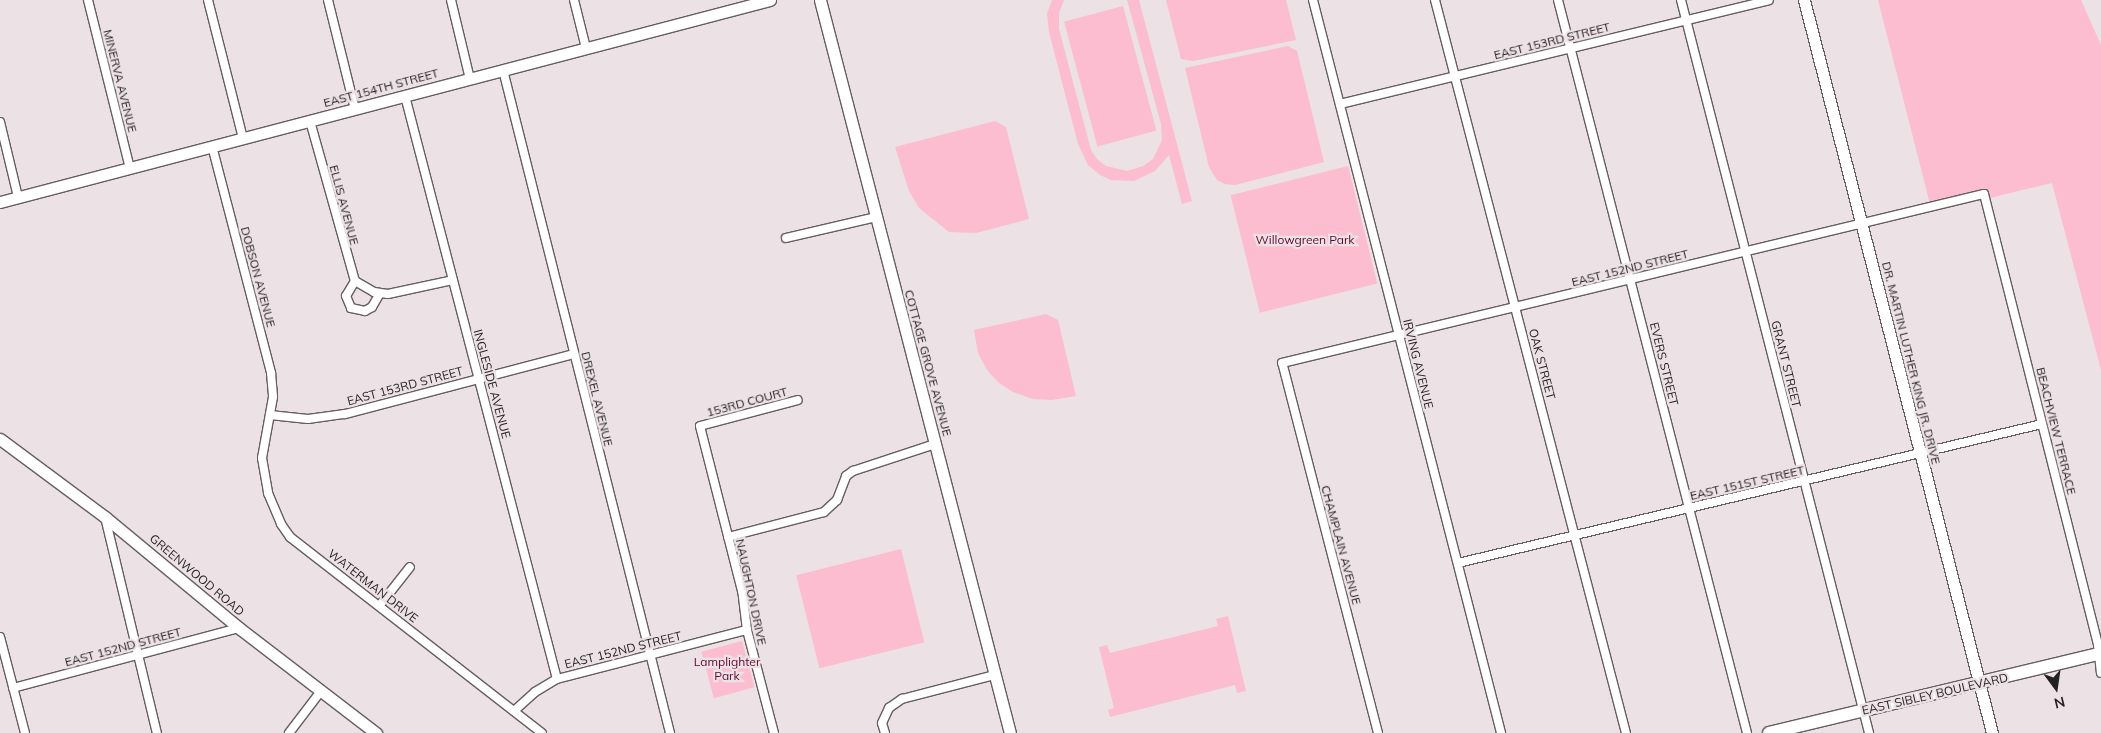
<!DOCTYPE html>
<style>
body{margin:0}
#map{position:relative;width:2101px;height:733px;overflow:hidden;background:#ece1e4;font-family:Mulish,sans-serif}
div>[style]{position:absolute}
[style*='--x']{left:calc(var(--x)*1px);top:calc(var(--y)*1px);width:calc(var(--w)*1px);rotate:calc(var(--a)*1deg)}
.green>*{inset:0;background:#fbbdcf;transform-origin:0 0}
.roads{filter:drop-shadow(1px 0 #665d5f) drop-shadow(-1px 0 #665d5f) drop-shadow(0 1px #665d5f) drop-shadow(0 -1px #665d5f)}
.street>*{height:8px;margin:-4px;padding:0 4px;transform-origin:4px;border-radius:4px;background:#fff}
.secondary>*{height:11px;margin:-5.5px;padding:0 5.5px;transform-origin:5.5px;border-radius:5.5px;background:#fff}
.primary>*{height:12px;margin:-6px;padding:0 6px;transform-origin:6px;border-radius:6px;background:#fff}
span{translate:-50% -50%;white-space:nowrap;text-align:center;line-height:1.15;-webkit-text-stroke:4.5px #ece1e4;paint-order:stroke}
.street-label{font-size:12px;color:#242122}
.park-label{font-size:12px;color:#600731}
.north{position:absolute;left:2031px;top:663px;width:50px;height:50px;-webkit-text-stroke:4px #ece1e4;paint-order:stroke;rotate:166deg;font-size:14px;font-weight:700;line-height:20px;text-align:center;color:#242122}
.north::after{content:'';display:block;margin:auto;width:18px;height:22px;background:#242122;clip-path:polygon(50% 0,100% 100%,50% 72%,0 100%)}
</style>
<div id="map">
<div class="green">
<i style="clip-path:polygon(1052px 0,1064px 0,1059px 13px,1059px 29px,1091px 150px,1097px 159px,1106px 166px,1127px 171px,1143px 166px,1153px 159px,1162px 140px,1161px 124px,1127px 0,1139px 0,1192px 201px,1182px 204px,1169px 155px,1155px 171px,1134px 181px,1111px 180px,1100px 175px,1088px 165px,1078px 144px,1049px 32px,1047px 14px)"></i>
<i style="clip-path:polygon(1166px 0,1286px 0,1296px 40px,1193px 61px,1181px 59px)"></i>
<i style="clip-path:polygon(1878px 0,2081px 0,2101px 45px,2101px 370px,2052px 183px,1932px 212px)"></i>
<i style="left:1123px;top:6px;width:129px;height:61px;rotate:75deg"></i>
<i style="clip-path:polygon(1288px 46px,1297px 51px,1324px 162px,1235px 185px,1225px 184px,1217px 180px,1209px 167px,1185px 68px)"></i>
<i style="clip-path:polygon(995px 121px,1006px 127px,1029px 219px,976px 233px,949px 232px,919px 208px,909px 191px,895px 147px)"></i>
<i style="left:1348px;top:166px;width:121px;height:121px;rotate:76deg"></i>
<i style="clip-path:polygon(1046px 314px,1058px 320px,1076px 396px,1052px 400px,1033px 399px,1013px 392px,999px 383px,987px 370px,978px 353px,974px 330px)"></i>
<i style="left:901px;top:549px;width:96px;height:108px;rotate:76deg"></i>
<i style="clip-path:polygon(1228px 616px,1246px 691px,1237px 693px,1235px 685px,1110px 717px,1108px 710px,1114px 708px,1099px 647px,1107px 645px,1110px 653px,1218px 626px,1216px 619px)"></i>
<i style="left:742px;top:641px;width:48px;height:42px;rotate:75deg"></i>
</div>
<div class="roads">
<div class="street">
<i style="--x:88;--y:0;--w:173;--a:76"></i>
<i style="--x:208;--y:0;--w:142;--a:75.8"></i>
<i style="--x:328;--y:0;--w:112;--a:76.1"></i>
<i style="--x:451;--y:0;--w:81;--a:76.5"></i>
<i style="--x:574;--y:0;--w:49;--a:76"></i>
<i style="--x:1313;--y:0;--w:757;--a:75.61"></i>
<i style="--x:1435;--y:0;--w:757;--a:75.4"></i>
<i style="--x:1558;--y:0;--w:757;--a:75.54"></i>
<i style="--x:1681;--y:0;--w:757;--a:75.61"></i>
<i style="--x:503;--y:70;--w:684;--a:75.86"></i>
<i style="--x:405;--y:96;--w:602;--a:75.39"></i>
<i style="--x:1340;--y:104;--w:441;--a:-13.6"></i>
<i style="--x:310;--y:121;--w:166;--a:74.3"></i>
<i style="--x:355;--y:281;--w:22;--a:30"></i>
<i style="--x:374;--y:292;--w:14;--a:8"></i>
<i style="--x:388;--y:294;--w:66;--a:-12.2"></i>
<i style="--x:0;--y:122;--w:77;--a:76.5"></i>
<i style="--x:212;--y:146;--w:235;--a:75.4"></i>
<i style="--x:271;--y:373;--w:24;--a:85"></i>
<i style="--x:273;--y:397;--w:62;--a:100.2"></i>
<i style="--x:262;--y:458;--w:36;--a:80"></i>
<i style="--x:268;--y:493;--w:34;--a:67"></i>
<i style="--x:281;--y:524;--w:16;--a:55"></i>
<i style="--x:290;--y:537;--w:319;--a:37.9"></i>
<i style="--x:786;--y:238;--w:92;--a:-13.1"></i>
<i style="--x:355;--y:281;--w:17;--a:121"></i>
<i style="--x:346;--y:296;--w:13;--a:67"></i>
<i style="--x:351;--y:308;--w:14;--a:12"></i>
<i style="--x:365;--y:311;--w:8;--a:-30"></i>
<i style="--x:372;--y:307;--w:16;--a:-60"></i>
<i style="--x:270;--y:415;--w:38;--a:6"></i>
<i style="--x:308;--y:419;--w:37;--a:-8"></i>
<i style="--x:345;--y:414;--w:236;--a:-14.7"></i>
<i style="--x:105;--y:517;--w:222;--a:76.5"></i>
<i style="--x:728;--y:537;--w:99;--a:-14.6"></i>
<i style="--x:824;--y:512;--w:18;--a:-43"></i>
<i style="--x:837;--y:500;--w:26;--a:-69"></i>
<i style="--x:846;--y:476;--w:9;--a:-36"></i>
<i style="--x:853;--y:471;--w:86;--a:-18.2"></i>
<i style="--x:1458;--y:563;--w:600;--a:-13.39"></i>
<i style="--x:380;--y:605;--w:48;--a:-51.7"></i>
<i style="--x:0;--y:637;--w:99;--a:75.4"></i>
<i style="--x:13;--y:688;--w:234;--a:-14.9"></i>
<i style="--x:514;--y:711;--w:28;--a:-42"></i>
<i style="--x:535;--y:692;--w:26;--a:-31"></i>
<i style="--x:557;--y:679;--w:196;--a:-14.5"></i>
<i style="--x:289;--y:733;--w:53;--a:-52.7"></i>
<i style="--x:774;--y:733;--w:106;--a:-104.7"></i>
<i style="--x:747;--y:630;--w:39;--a:-97"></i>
<i style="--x:742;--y:591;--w:170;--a:-104.3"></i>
<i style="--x:700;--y:426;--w:101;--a:-14.9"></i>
<i style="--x:885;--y:733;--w:10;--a:-107"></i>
<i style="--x:882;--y:723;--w:17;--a:-65"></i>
<i style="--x:889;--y:708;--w:16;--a:-35"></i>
<i style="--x:902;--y:699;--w:96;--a:-14.5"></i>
<i style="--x:1378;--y:733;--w:382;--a:-104.5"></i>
<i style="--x:1282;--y:363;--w:722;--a:-13.54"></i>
<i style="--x:1984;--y:194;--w:465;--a:75.8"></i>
<i style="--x:2098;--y:645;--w:28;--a:84"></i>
</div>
<div class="secondary">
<i style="--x:820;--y:0;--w:757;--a:75.47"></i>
<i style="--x:1804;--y:0;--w:757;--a:75.61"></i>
<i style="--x:0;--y:202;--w:796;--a:-14.7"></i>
<i style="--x:0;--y:439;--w:131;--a:36.6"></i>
<i style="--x:105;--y:517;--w:174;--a:39.6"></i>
<i style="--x:239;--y:628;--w:173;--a:37.5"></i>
</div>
<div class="primary">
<i style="--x:1769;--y:733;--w:342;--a:-13.5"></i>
</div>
</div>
<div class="street-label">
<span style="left:1552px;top:41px;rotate:-14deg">EAST 153RD STREET</span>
<span style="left:120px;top:81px;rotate:76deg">MINERVA AVENUE</span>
<span style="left:381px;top:88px;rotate:-15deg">EAST 154TH STREET</span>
<span style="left:344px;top:205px;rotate:75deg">ELLIS AVENUE</span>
<span style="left:1630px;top:268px;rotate:-14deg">EAST 152ND STREET</span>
<span style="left:258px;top:277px;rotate:75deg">DOBSON AVENUE</span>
<span style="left:928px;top:363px;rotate:75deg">COTTAGE GROVE AVENUE</span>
<span style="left:1911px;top:363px;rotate:76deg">DR. MARTIN LUTHER KING JR. DRIVE</span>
<span style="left:1418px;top:364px;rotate:76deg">IRVING AVENUE</span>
<span style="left:1542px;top:364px;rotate:75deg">OAK STREET</span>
<span style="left:1664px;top:364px;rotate:76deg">EVERS STREET</span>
<span style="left:1786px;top:364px;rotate:76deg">GRANT STREET</span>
<span style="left:492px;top:384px;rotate:75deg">INGLESIDE AVENUE</span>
<span style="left:405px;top:386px;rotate:-15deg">EAST 153RD STREET</span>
<span style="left:597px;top:399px;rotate:76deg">DREXEL AVENUE</span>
<span style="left:747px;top:402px;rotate:-15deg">153RD COURT</span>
<span style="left:2056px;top:431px;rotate:76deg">BEACHVIEW TERRACE</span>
<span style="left:1747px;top:483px;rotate:-13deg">EAST 151ST STREET</span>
<span style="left:1341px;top:545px;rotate:75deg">CHAMPLAIN AVENUE</span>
<span style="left:197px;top:575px;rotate:40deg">GREENWOOD ROAD</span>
<span style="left:373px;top:586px;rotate:38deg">WATERMAN DRIVE</span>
<span style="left:751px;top:592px;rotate:78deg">NAUGHTON DRIVE</span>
<span style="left:123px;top:647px;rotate:-15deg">EAST 152ND STREET</span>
<span style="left:623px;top:650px;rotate:-14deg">EAST 152ND STREET</span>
<span style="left:1935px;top:694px;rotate:-13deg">EAST SIBLEY BOULEVARD</span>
</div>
<div class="park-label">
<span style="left:1305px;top:240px">Willowgreen Park</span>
<span style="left:727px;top:669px">Lamplighter<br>Park</span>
</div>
<div class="north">N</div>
</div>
